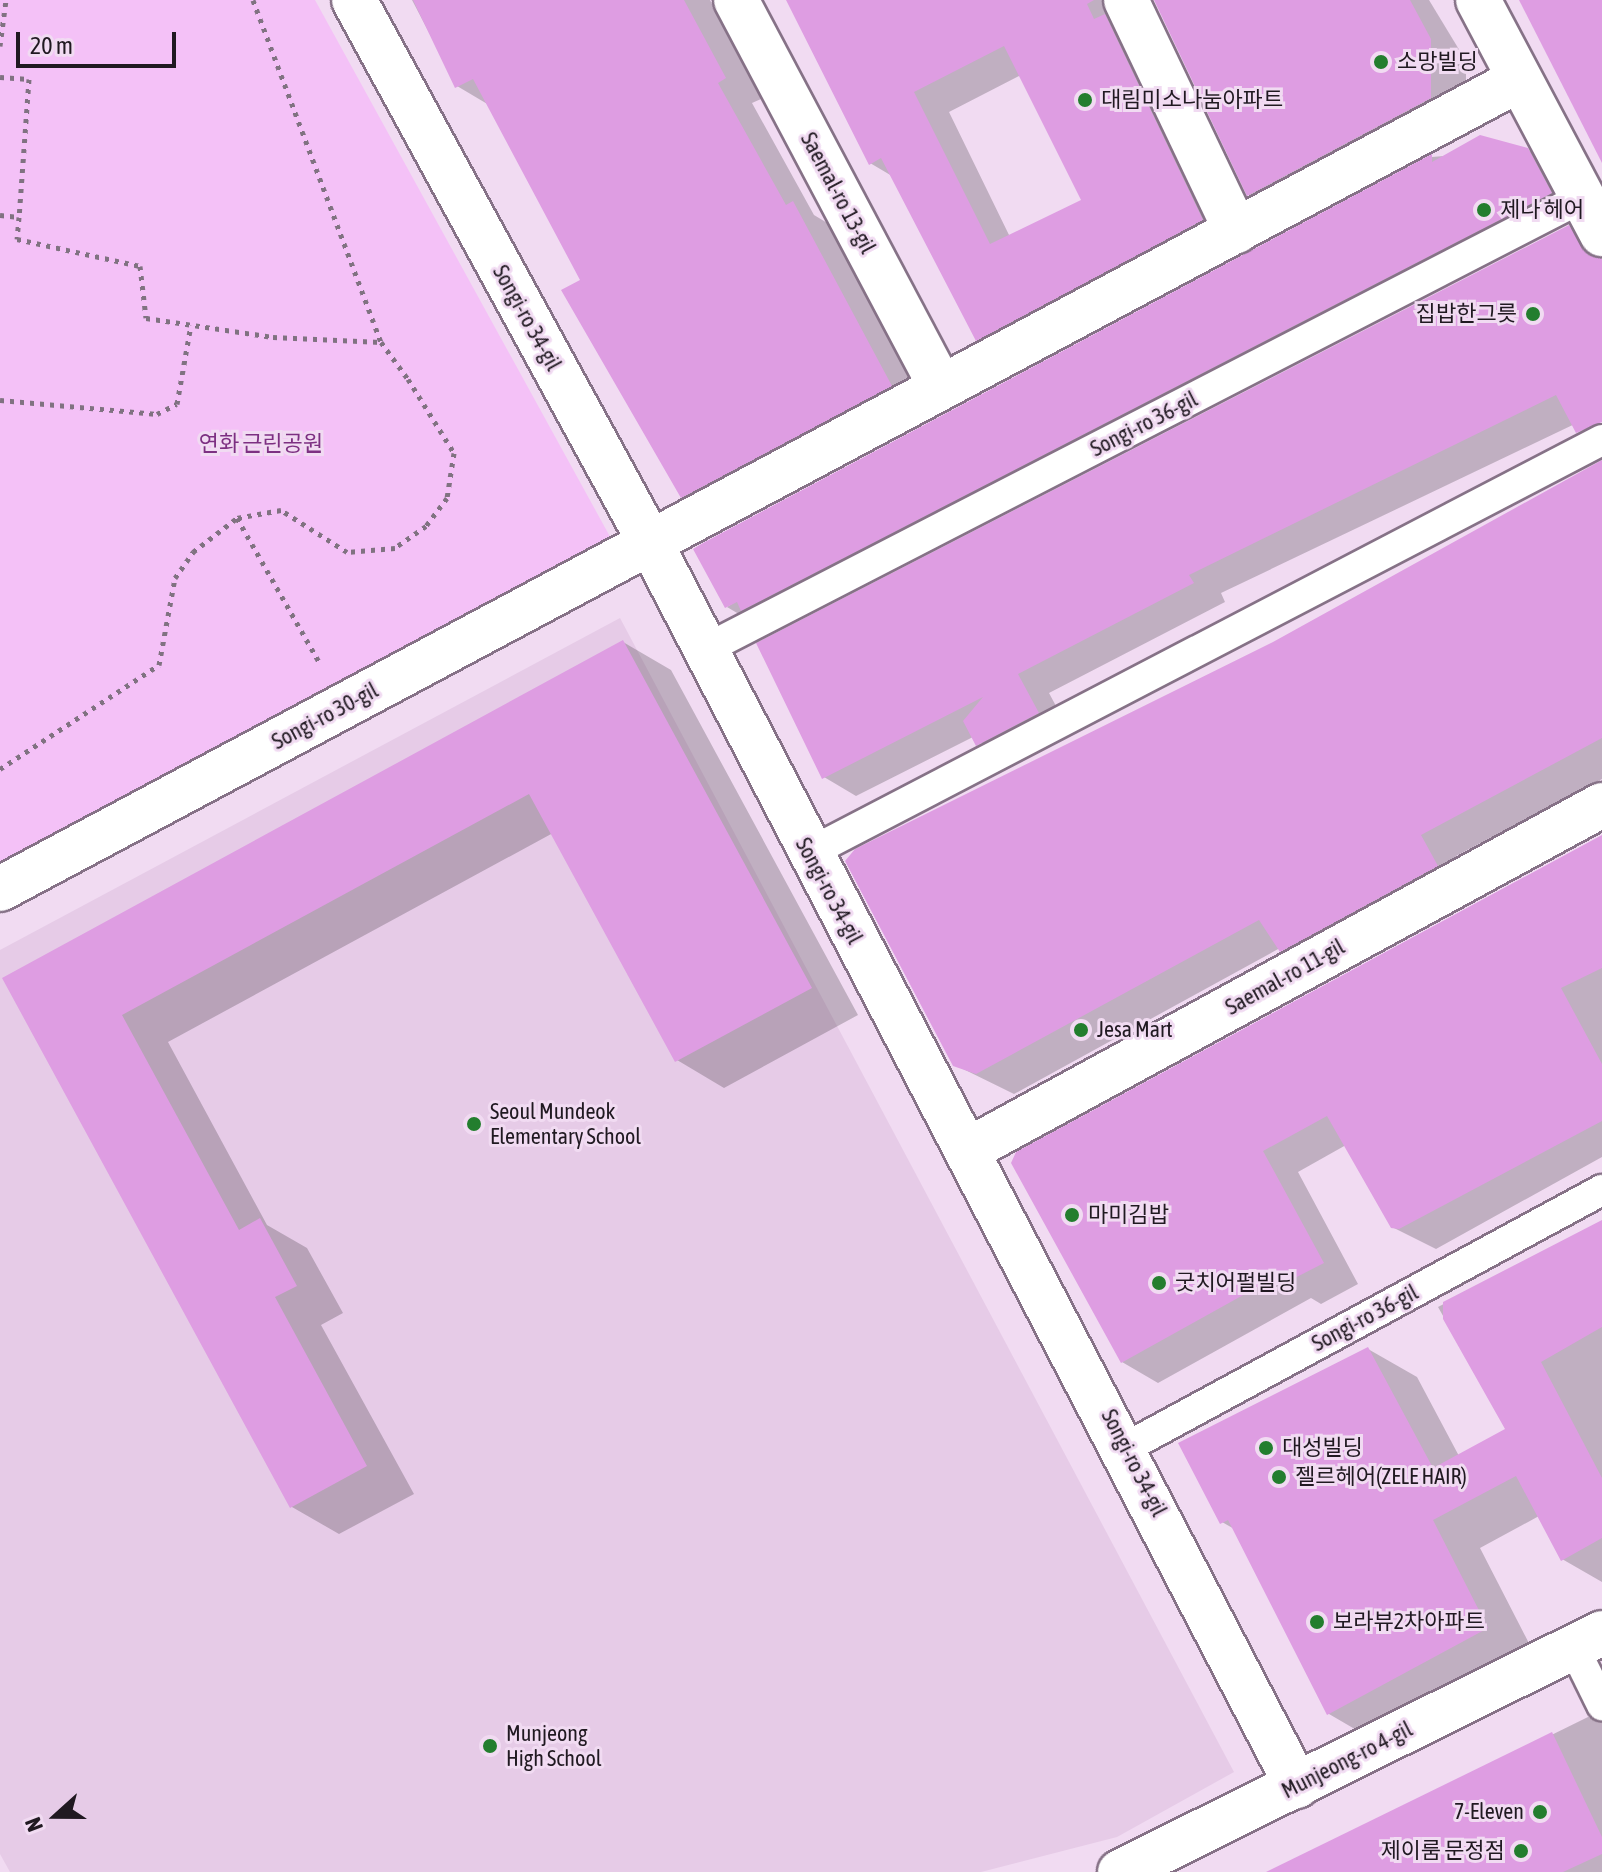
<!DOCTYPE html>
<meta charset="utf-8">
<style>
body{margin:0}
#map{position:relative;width:1602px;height:1872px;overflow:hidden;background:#f1dbf2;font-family:"Asap Condensed","Noto Sans KR",sans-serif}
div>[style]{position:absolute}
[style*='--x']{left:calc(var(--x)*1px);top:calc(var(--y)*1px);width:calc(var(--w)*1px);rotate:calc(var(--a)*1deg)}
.built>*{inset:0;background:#e6cbe7}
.green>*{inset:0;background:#f4c1f7}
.shadow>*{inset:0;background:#0003}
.building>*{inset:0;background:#de9de2}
.path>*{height:5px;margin-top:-2.5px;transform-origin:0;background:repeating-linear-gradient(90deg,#807281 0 4px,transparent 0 10px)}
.roads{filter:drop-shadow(2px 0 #867287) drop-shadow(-2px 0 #867287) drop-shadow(0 2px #867287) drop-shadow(0 -2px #867287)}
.service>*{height:30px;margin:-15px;padding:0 15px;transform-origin:15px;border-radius:15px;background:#fff}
.minor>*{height:44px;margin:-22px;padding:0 22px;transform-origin:22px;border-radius:22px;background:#fff}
.tertiary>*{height:44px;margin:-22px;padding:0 22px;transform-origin:22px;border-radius:22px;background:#fff}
.dots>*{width:22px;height:22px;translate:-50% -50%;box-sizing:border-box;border:4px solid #f1dbf2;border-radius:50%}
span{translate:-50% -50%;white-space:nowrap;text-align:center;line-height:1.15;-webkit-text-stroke:6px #f1dbf2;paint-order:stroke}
.poi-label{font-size:22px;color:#201921}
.left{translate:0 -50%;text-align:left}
.right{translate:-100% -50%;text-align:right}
.street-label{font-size:22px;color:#201921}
.park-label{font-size:22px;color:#7d3082}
.north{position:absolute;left:16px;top:1776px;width:80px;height:80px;-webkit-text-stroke:6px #f1dbf2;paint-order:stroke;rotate:249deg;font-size:22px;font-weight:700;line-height:32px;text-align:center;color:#201921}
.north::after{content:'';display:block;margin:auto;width:28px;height:36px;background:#201921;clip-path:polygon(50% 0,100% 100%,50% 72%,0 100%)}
.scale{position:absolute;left:16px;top:32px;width:160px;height:36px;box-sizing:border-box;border:4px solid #201921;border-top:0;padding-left:10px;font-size:24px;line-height:28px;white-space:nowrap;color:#201921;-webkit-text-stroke:6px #f1dbf2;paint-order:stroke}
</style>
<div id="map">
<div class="built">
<i style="clip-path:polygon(620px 618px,1234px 1772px,1117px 1837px,981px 1872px,10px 1872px,0 1854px,0 950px)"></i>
</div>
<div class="green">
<i style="clip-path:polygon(0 0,315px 0,619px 553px,0 872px)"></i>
</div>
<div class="shadow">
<i style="clip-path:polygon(412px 0,710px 0,761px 99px,752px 103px,814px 215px,829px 224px,926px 406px,718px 517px,682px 496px,582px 281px,489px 105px,457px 86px)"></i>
<i style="clip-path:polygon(evenodd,787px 0,1148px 0,1237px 240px,1013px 360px,977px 339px,892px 176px,870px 163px,787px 0,1021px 75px,1084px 201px,1010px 237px,949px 112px,1021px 75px)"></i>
<i style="clip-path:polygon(1156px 0,1429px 0,1466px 61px,1466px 118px,1284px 215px,1249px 195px)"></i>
<i style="clip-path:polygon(1527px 149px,1560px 169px,1583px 212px,759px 626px,727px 607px,1432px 157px)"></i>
<i style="clip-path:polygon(1569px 227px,1602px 247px,1602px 411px,1221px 593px,1225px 602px,1049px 693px,1070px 732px,1010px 763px,973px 737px,856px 796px,824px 777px)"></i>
<i style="clip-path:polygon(1602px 463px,1602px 779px,1456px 856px,1473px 887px,1317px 971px,1280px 948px,1014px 1094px,955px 1065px,1380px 587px)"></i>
<i style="clip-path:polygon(623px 642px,671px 670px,858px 1015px,724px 1088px,677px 1060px,553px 833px,168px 1042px,267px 1225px,307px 1248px,343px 1313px,321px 1325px,414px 1494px,339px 1534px,292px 1507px,5px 978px)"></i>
<i style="clip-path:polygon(1602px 839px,1602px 1157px,1436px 1249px,1392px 1227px,1346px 1145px,1298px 1172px,1358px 1284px,1321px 1304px,1311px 1298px,1158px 1383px,1122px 1362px,1013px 1163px)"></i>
<i style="clip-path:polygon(1602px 1221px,1602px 1582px,1562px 1559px,1539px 1516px,1480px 1548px,1535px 1655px,1377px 1742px,1329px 1714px,1236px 1530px,1222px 1522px,1368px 1349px,1417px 1377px,1459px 1456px,1508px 1430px,1438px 1307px)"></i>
<i style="clip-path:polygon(1588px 1717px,1602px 1721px,1602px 1872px,1273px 1872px)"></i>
</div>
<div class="building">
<i style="clip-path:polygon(413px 0,684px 0,726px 78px,718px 83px,786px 205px,793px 201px,892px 386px,681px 498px,561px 290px,580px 280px,473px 79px,455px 88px)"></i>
<i style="clip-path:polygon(evenodd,786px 0,1094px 0,1087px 4px,1094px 19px,1105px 14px,1203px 220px,976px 341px,881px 158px,869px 165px,786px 0,1004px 46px,1081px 200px,990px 244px,914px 92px,1004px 46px)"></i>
<i style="clip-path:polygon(1154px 0,1410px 0,1431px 39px,1431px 98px,1247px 196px)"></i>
<i style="clip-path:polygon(1519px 0,1602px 0,1602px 163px)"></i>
<i style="clip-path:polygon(1480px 135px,1528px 148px,1552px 193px,741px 611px,737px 602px,725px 608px,693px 549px,703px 543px,1432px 154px,1432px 162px)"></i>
<i style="clip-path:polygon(1569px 225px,1588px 255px,1602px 259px,1602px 422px,1576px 433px,1556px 395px,1189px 575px,1194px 583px,1018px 674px,1039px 713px,976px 746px,963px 721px,983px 697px,822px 779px,756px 643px)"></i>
<i style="clip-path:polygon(1602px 460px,1602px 738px,1421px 835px,1438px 866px,1280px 952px,1259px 920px,976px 1074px,953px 1066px,845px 861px,855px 849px,1273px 642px)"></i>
<i style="clip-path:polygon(623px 640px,812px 988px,675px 1062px,529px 794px,122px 1015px,239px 1230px,260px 1218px,297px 1286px,275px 1297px,367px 1466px,290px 1508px,2px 978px)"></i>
<i style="clip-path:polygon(1602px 835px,1602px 968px,1561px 988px,1602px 1064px,1602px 1121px,1399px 1229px,1391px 1228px,1327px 1116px,1263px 1151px,1324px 1263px,1283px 1284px,1279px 1275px,1121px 1363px,1011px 1163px,1016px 1152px)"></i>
<i style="clip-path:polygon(1602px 1220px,1602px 1327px,1541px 1362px,1602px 1478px,1602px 1538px,1561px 1561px,1516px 1476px,1433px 1520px,1488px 1628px,1327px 1715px,1228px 1520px,1220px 1524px,1178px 1443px,1368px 1347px,1433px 1468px,1505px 1429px,1443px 1319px,1443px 1302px)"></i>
<i style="clip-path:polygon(1552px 1732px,1602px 1837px,1602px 1854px,1563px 1872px,1266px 1872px)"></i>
</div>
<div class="path">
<i style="--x:253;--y:0;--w:365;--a:69.5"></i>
<i style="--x:0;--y:46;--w:46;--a:-82.6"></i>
<i style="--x:0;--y:77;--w:29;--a:4"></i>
<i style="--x:29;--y:79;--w:138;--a:94.1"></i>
<i style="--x:0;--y:215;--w:19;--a:6"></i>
<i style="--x:19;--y:217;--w:22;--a:95"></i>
<i style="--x:17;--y:239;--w:126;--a:12.4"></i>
<i style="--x:140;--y:266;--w:52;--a:83.4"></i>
<i style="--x:146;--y:318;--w:128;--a:8.5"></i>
<i style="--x:273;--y:337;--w:108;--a:2.7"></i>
<i style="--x:381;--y:342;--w:46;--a:53.9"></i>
<i style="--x:408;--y:379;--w:87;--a:58.1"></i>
<i style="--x:454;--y:453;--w:46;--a:98.8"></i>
<i style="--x:447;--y:498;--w:35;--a:127"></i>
<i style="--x:426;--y:526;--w:38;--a:145"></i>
<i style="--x:395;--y:548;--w:48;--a:175.2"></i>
<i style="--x:347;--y:552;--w:78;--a:-147.5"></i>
<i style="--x:281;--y:510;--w:45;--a:169.7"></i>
<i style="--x:237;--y:518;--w:166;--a:60.3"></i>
<i style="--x:0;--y:400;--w:158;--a:5.1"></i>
<i style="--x:157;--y:414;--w:22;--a:-27"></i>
<i style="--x:177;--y:404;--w:80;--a:-80"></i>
<i style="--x:0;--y:769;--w:190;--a:-33.2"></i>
<i style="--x:159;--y:665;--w:88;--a:-79.6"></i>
<i style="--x:175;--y:578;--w:32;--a:-55"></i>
<i style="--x:193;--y:552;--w:56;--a:-37.7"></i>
</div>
<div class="roads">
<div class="service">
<i style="--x:704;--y:650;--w:989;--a:-27.26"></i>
<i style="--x:809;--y:853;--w:894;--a:-27.51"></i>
<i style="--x:1127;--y:1447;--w:540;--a:-28.42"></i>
<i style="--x:1574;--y:1648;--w:64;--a:63.8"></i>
</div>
<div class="minor">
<i style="--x:354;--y:0;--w:620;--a:61.37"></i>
<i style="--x:651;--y:544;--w:1400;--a:62.52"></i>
<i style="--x:736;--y:0;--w:437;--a:62.1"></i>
<i style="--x:1126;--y:0;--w:256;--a:64.5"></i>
<i style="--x:1478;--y:0;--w:265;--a:62.1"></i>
<i style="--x:0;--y:889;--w:1720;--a:-28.05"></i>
<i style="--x:968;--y:1150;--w:722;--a:-28.55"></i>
</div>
<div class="tertiary">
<i style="--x:1120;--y:1872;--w:538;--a:-26.37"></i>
</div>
</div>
<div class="dots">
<i style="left:1381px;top:62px;background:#237e2e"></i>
<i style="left:1085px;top:100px;background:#237e2e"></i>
<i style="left:1484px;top:210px;background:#237e2e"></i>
<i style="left:1533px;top:314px;background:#237e2e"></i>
<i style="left:1081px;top:1030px;background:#237e2e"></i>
<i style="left:474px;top:1124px;background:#237e2e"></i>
<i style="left:1072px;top:1215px;background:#237e2e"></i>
<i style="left:1159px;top:1283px;background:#237e2e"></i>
<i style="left:1266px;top:1448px;background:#237e2e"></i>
<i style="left:1279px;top:1477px;background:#237e2e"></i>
<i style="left:1317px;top:1622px;background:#237e2e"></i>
<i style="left:490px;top:1746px;background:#237e2e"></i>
<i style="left:1540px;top:1812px;background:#237e2e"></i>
<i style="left:1521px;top:1851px;background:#237e2e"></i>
</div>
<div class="poi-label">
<span class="left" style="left:1397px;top:62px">소망빌딩</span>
<span class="left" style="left:1101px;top:100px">대림미소나눔아파트</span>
<span class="left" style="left:1500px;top:210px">제나 헤어</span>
<span class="right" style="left:1517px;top:314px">집밥한그릇</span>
<span class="left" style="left:1097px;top:1030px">Jesa Mart</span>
<span class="left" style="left:490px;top:1124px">Seoul Mundeok<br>Elementary School</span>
<span class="left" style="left:1088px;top:1215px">마미김밥</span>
<span class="left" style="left:1175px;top:1283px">굿치어펄빌딩</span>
<span class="left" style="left:1282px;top:1448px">대성빌딩</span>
<span class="left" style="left:1295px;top:1477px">젤르헤어(ZELE HAIR)</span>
<span class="left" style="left:1333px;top:1622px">보라뷰2차아파트</span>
<span class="left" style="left:506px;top:1746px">Munjeong<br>High School</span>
<span class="right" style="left:1524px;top:1812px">7-Eleven</span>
<span class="right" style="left:1505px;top:1851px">제이룸 문정점</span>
</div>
<div class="street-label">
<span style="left:838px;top:193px;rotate:62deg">Saemal-ro 13-gil</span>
<span style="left:527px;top:318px;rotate:61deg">Songi-ro 34-gil</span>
<span style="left:1144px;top:424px;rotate:-27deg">Songi-ro 36-gil</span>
<span style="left:325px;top:716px;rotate:-28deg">Songi-ro 30-gil</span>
<span style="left:829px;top:891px;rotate:62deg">Songi-ro 34-gil</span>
<span style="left:1285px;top:977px;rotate:-29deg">Saemal-ro 11-gil</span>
<span style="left:1365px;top:1318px;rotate:-28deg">Songi-ro 36-gil</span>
<span style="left:1134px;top:1463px;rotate:63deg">Songi-ro 34-gil</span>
<span style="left:1347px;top:1760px;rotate:-27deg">Munjeong-ro 4-gil</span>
</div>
<div class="park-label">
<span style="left:261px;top:444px">연화 근린공원</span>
</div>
<div class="north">N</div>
<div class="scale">20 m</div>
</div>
